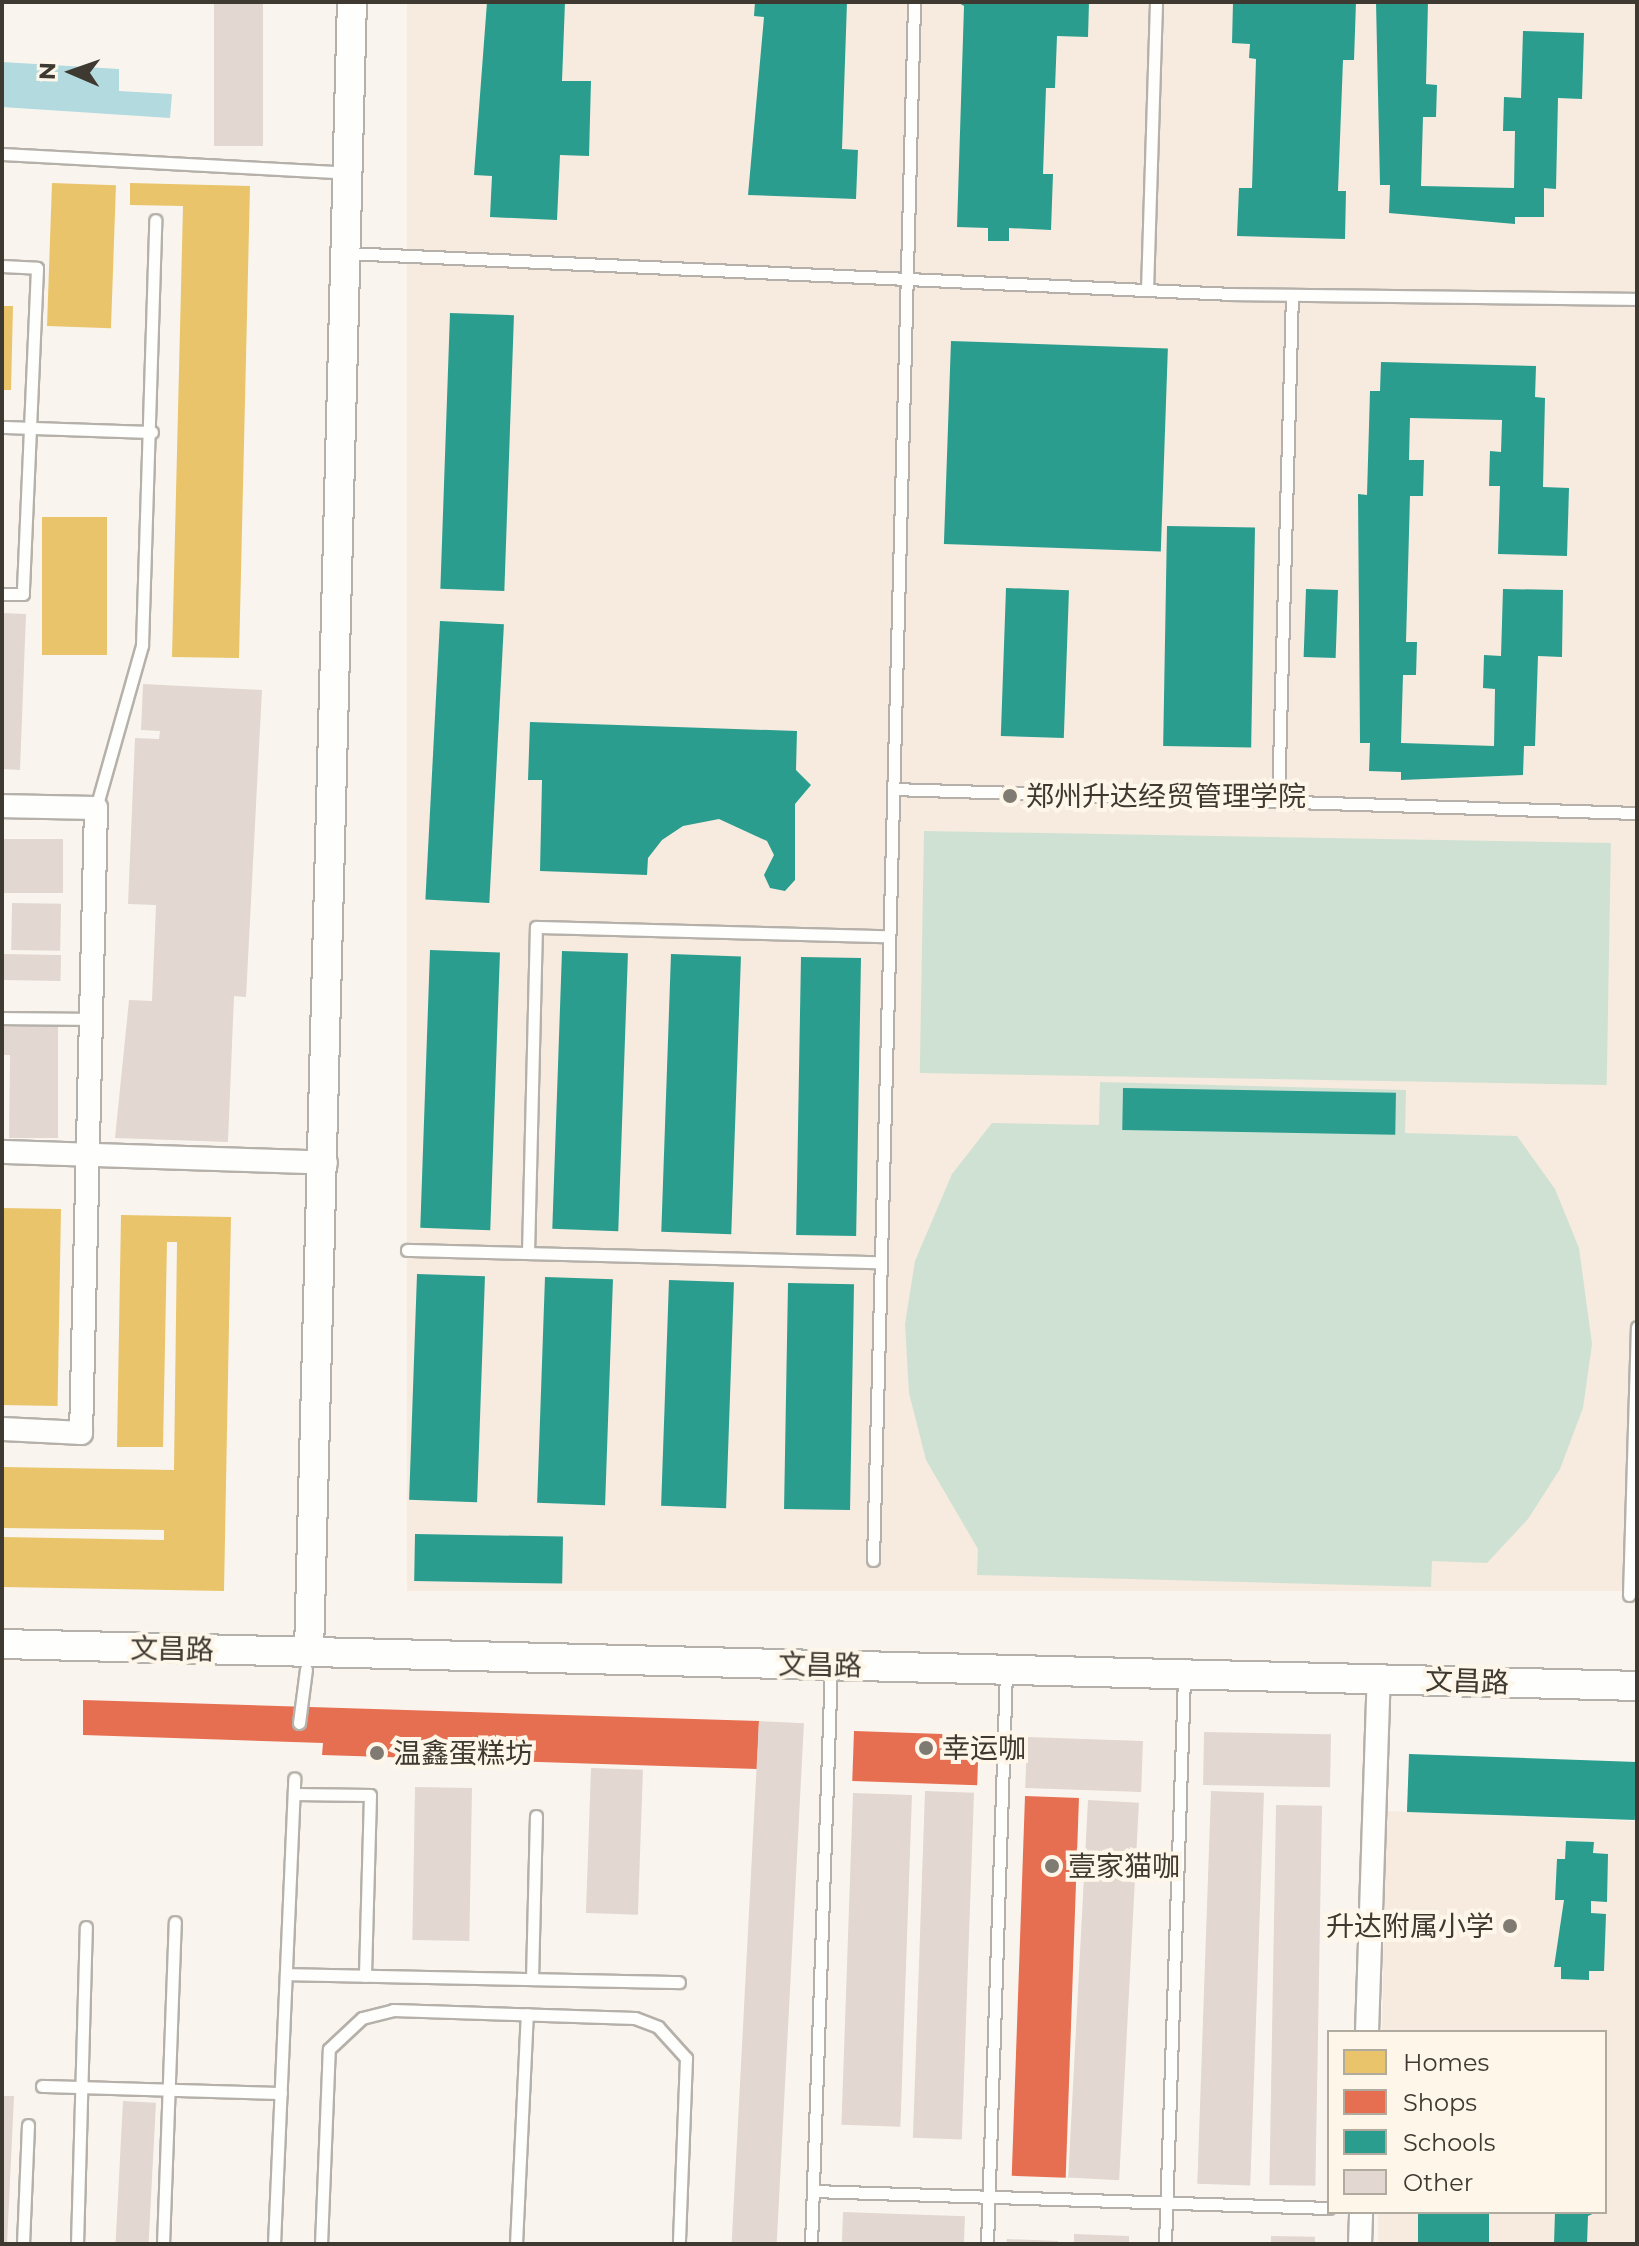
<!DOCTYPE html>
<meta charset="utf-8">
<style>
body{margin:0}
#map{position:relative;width:1639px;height:2246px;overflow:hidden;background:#f9f5ee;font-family:Montserrat,"Noto Sans SC",sans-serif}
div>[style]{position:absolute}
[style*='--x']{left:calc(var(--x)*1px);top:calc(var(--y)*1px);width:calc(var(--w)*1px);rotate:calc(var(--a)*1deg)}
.education>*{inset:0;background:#f6ebde;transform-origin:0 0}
.green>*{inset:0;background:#cfe1d3;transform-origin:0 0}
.water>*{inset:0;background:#b2dadf}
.homes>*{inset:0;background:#e9c46a;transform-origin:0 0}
.shops>*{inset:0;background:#e76f51;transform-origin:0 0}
.schools>*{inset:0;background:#2a9d8f;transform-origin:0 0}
.building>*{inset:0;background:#e2d7d1;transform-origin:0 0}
.roads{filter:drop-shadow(2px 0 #b5b1aa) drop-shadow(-2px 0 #b5b1aa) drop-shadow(0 2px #b5b1aa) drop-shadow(0 -2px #b5b1aa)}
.service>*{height:11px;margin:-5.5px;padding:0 5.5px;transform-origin:5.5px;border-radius:5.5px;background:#fefefc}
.minor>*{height:22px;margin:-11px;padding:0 11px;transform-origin:11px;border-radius:11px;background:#fefefc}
.tertiary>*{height:28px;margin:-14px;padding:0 14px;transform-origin:14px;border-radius:14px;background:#fefefc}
.dots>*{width:22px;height:22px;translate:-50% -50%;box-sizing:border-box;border:4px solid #fef6e9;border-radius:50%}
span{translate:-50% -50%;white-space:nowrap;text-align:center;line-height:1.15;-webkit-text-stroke:8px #fef6e9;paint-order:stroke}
.poi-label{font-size:28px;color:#3e3931}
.left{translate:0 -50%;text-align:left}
.right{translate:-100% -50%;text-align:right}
.street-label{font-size:28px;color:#3e3931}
.frame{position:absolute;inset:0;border:4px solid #3e3931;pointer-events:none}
.legend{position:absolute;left:1327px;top:2030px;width:280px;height:184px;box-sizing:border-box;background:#fef6e9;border:2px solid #b1aa9f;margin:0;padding:10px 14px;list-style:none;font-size:24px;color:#3e3931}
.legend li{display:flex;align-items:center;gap:16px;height:40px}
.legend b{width:40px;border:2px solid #b1aa9f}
.north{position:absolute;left:32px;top:32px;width:80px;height:80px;-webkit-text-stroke:6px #fef6e9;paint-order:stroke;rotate:272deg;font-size:22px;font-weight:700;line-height:32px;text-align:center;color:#3e3931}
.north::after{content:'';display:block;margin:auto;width:28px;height:36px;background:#3e3931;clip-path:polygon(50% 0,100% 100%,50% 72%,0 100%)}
</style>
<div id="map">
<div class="education">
<i style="left:407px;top:2px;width:1230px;height:1589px"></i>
<i style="clip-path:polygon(1386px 1811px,1637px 1821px,1637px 2244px,1378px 2244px,1378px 2212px,1605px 2212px,1605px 2032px,1382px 2032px)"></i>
</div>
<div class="green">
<i style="left:924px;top:831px;width:687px;height:242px;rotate:1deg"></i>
<i style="clip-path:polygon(1100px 1082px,1406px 1090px,1405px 1133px,1517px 1136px,1555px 1189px,1579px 1248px,1592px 1344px,1583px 1408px,1560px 1469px,1528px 1519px,1487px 1563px,1432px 1561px,1431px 1587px,977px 1575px,978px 1549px,926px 1460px,909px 1393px,905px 1324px,915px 1261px,952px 1174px,992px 1123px,1099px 1125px)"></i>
</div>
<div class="water">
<i style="clip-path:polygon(2px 62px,119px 69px,119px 91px,172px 94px,170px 118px,2px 107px)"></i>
</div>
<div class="homes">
<i style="left:52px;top:183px;width:64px;height:143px;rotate:2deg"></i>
<i style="clip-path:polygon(130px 183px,250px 186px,239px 658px,172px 657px,183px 206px,130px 205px)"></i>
<i style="clip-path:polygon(2px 306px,13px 306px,11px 390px,2px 390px)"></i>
<i style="left:42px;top:517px;width:65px;height:138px"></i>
<i style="left:2px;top:1208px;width:59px;height:197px;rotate:1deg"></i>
<i style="clip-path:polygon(121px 1215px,231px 1217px,224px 1591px,2px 1587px,2px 1537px,164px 1540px,164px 1530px,2px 1528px,2px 1467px,174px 1470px,177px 1242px,167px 1242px,163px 1447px,117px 1447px)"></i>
</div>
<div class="shops">
<i style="clip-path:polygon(83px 1700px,759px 1721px,757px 1769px,322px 1755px,323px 1743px,83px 1735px)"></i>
<i style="left:854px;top:1731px;width:125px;height:50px;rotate:2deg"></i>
<i style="left:1025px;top:1796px;width:54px;height:380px;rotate:2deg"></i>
</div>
<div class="schools">
<i style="clip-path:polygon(487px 2px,565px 2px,562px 81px,591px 81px,589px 156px,560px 155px,557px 220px,490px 217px,492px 176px,474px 175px)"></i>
<i style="clip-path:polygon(755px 2px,847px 2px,842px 149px,858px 150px,856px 199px,748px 195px,764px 17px,754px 16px)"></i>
<i style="clip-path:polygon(957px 2px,1089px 2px,1088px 37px,1057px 36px,1055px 88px,1046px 88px,1043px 174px,1053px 174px,1051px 230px,1009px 228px,1009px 241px,988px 241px,988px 228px,957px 227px,964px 6px)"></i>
<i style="clip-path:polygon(1233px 2px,1356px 2px,1354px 60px,1343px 60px,1338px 191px,1346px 191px,1345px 239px,1237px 236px,1239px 188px,1252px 188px,1256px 59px,1249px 58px,1250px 44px,1232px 43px)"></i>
<i style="clip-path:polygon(1376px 2px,1428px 2px,1426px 84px,1437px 85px,1436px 117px,1423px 117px,1421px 186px,1514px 188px,1515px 131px,1503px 131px,1504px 97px,1521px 98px,1523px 31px,1584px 33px,1582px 99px,1558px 98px,1556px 189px,1544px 188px,1544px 217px,1515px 217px,1515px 224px,1389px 213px,1390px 185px,1380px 185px)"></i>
<i style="left:450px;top:313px;width:64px;height:276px;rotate:2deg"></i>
<i style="left:951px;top:341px;width:217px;height:203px;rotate:2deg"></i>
<i style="clip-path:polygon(1381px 362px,1536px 366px,1535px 397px,1545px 398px,1543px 487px,1569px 488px,1567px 556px,1498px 554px,1500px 486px,1489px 486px,1490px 451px,1501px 452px,1502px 420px,1410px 418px,1409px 460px,1424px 460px,1423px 496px,1410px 496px,1406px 642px,1417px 642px,1416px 675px,1403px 675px,1401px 743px,1494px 746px,1495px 689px,1483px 688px,1484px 655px,1501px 656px,1503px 589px,1563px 590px,1562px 657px,1538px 656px,1535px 746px,1524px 746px,1523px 775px,1401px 780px,1401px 772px,1369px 771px,1370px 743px,1360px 743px,1358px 494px,1367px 495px,1370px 391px,1380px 391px)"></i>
<i style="left:1167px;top:526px;width:88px;height:220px;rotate:1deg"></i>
<i style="left:1006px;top:588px;width:63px;height:148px;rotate:2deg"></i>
<i style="left:1306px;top:589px;width:32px;height:68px;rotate:2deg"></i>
<i style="left:440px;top:621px;width:64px;height:279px;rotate:3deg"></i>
<i style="clip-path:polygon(530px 722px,797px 731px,796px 770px,811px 785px,795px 804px,795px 880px,785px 891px,770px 888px,764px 875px,774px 855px,767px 841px,719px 819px,683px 826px,662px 840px,648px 858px,647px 875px,540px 871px,542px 780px,528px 780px)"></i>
<i style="left:430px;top:950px;width:70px;height:278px;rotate:2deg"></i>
<i style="left:562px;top:951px;width:66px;height:278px;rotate:2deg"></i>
<i style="left:671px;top:954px;width:70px;height:278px;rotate:2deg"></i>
<i style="left:801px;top:957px;width:60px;height:278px;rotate:1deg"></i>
<i style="left:1123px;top:1088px;width:273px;height:42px;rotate:1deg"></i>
<i style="left:417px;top:1274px;width:68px;height:226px;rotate:2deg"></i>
<i style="left:545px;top:1277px;width:68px;height:226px;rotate:2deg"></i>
<i style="left:669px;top:1280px;width:65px;height:226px;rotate:2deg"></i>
<i style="left:788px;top:1283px;width:66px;height:226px;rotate:1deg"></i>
<i style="left:415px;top:1534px;width:148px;height:47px;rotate:1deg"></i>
<i style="left:1409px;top:1754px;width:228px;height:58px;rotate:2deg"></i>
<i style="clip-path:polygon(1566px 1841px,1594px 1842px,1593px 1853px,1608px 1854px,1607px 1902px,1591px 1901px,1591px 1913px,1606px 1914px,1604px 1971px,1589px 1971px,1589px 1980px,1561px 1979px,1561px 1967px,1554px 1967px,1564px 1900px,1555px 1900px,1557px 1859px,1565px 1859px)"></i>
<i style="left:1418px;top:2212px;width:71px;height:32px"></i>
<i style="clip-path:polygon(1555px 2212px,1597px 2212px,1588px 2216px,1587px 2244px,1554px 2244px)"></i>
</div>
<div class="building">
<i style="left:214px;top:2px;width:49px;height:144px"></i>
<i style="clip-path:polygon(2px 613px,26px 614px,20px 770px,2px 769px)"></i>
<i style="clip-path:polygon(143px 684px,262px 690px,246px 997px,234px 996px,228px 1142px,115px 1138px,129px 1000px,152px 1001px,156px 905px,128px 904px,135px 738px,159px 739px,160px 731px,141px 730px)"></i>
<i style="left:2px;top:839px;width:61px;height:54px"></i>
<i style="left:12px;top:903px;width:49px;height:47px;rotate:1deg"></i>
<i style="left:2px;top:954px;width:59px;height:26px;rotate:1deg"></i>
<i style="clip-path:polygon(2px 1026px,58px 1026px,58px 1138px,9px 1138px,10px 1055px,2px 1055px)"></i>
<i style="left:759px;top:1721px;width:45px;height:524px;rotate:3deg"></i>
<i style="left:1204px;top:1732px;width:127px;height:53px;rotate:1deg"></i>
<i style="left:1027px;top:1737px;width:116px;height:51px;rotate:2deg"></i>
<i style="left:591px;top:1768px;width:52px;height:145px;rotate:2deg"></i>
<i style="left:415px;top:1787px;width:57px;height:153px;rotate:1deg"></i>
<i style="left:925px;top:1791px;width:49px;height:347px;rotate:2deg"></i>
<i style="left:1211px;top:1791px;width:53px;height:393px;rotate:2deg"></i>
<i style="left:853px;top:1793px;width:59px;height:332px;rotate:2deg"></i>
<i style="left:1088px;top:1800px;width:51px;height:378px;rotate:3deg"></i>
<i style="left:1276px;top:1805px;width:46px;height:380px;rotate:1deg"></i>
<i style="clip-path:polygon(2px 2096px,14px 2096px,7px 2244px,2px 2244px)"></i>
<i style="left:123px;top:2101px;width:33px;height:143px;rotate:3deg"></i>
<i style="left:843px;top:2212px;width:122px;height:32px;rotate:2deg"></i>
<i style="clip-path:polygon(1074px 2234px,1129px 2236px,1129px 2244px,1074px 2244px)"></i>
<i style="left:1271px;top:2236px;width:44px;height:8px;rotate:1deg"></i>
<i style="clip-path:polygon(1007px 2239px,1058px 2241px,1058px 2244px,1006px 2244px)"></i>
</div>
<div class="roads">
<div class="service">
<i style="--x:2;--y:154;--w:337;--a:3.1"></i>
<i style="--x:346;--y:253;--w:887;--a:2.65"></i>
<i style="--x:1232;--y:294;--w:405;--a:0.7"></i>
<i style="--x:2;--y:266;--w:35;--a:3"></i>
<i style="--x:37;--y:268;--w:326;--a:92.5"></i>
<i style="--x:23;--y:594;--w:21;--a:180"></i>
<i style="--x:1147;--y:290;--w:288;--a:-88.2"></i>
<i style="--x:2;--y:427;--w:150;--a:1.9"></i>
<i style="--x:893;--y:789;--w:744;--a:1.85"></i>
<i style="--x:1278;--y:801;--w:506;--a:-88.42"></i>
<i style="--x:96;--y:808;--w:169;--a:-74.2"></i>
<i style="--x:142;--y:645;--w:425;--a:-88.2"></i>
<i style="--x:2;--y:1018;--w:90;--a:0.6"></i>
<i style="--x:407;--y:1250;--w:474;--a:1.5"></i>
<i style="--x:528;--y:1253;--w:326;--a:-88.6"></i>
<i style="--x:536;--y:927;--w:353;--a:1.5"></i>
<i style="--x:873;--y:1560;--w:1559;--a:-88.49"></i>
<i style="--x:1629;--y:1595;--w:268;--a:-88.3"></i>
<i style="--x:299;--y:1723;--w:54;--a:-82.6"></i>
<i style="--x:294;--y:1794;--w:76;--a:0.8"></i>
<i style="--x:370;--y:1795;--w:181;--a:91.6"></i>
<i style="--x:286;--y:1974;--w:393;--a:1.2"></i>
<i style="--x:532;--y:1979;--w:163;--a:-88.6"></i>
<i style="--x:42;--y:2086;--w:239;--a:1.7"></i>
<i style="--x:813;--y:2191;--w:516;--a:1.89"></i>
<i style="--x:23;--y:2244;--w:119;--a:-87.6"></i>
<i style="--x:77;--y:2244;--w:317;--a:-88.4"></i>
<i style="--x:163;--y:2244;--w:322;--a:-87.9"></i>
<i style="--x:274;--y:2244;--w:466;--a:-87.5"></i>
<i style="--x:321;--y:2244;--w:195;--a:-87.7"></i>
<i style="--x:329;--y:2049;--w:45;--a:-43.2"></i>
<i style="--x:362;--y:2018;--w:32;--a:-14"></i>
<i style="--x:393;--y:2010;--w:242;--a:1.9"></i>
<i style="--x:635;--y:2018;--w:25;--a:21"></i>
<i style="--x:658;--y:2027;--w:42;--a:47.9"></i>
<i style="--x:686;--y:2058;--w:186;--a:92.2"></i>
<i style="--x:516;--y:2244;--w:230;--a:-87.3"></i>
<i style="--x:811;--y:2244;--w:579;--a:-88.02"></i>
<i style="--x:987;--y:2244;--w:574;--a:-88.1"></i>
<i style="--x:1165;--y:2244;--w:567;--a:-88.08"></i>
</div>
<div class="minor">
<i style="--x:2;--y:806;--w:94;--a:1.2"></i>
<i style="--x:96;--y:808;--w:625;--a:91.37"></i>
<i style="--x:81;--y:1433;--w:79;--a:-177.1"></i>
<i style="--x:2;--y:1152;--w:324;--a:1.9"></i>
<i style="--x:1367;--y:2032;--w:354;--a:-88.1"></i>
<i style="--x:1360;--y:2244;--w:32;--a:-88"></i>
</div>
<div class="tertiary">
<i style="--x:2;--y:1644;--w:1636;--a:1.47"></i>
<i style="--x:309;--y:1652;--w:1651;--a:-88.51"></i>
</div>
</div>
<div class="dots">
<i style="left:1010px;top:796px;background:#7f7b73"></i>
<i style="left:926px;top:1748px;background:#7f7b73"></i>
<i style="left:377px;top:1753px;background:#7f7b73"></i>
<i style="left:1052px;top:1866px;background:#7f7b73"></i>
<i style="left:1510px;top:1926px;background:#7f7b73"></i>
</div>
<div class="poi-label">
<span class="left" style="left:1026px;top:796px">郑州升达经贸管理学院</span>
<span class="left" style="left:942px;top:1748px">幸运咖</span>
<span class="left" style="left:393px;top:1753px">温鑫蛋糕坊</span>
<span class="left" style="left:1068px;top:1866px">壹家猫咖</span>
<span class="right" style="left:1494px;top:1926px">升达附属小学</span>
</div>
<div class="street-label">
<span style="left:172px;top:1649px;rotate:1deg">文昌路</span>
<span style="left:820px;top:1665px;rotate:1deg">文昌路</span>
<span style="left:1467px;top:1681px;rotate:2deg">文昌路</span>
</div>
<div class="frame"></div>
<ul class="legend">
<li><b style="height:22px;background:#e9c46a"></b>Homes</li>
<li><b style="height:22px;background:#e76f51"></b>Shops</li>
<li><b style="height:22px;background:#2a9d8f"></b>Schools</li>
<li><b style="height:22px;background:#e2d7d1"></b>Other</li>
</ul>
<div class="north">N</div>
</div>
